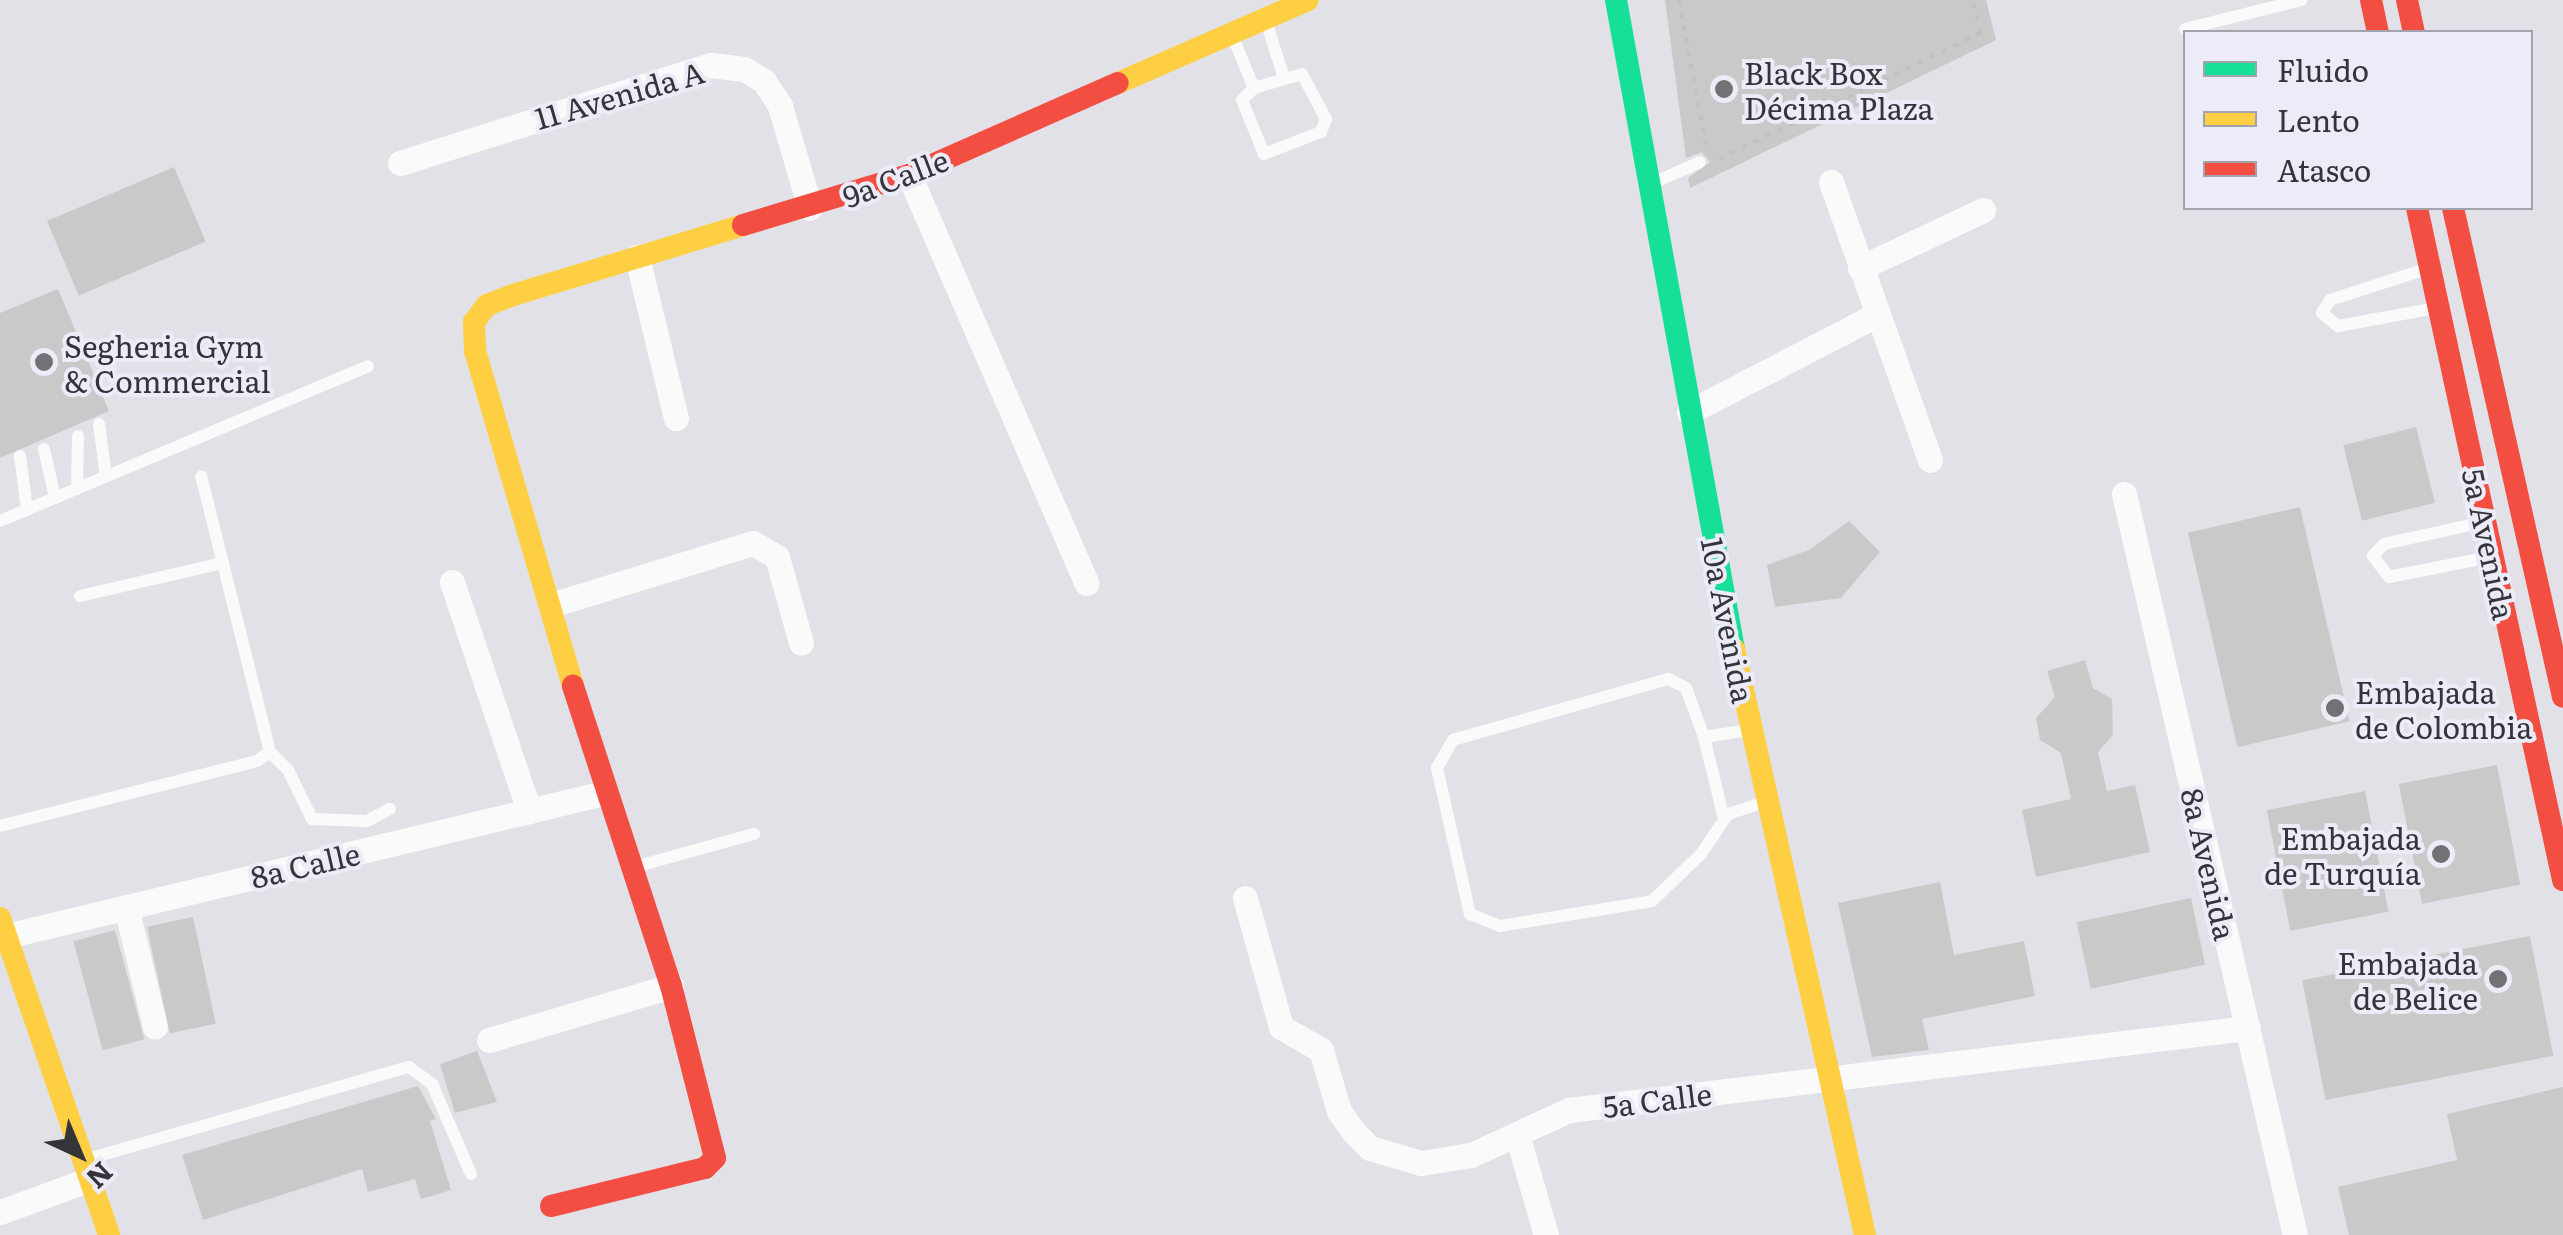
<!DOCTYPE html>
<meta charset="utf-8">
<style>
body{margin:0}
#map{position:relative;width:2563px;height:1235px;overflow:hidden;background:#e1e1e7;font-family:Literata,serif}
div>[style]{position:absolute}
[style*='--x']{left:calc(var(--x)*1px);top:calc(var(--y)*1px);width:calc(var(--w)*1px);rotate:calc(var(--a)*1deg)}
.building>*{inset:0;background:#cac9ca;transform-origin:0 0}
.path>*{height:4px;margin-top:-2px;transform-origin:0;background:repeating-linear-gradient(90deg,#c1c1c3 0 5px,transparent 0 13px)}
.lane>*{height:12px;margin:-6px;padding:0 6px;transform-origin:6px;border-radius:6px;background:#fafafb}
.street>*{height:25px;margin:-12.5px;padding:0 12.5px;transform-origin:12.5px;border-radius:12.5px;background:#fafafb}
.fast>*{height:22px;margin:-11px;padding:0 11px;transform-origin:11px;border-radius:11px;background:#16e098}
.slow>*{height:22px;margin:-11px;padding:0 11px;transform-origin:11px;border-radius:11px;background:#ffcf43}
.jam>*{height:22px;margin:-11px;padding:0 11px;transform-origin:11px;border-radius:11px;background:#f24e42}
.dots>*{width:28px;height:28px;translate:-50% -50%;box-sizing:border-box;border:5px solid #ecebf8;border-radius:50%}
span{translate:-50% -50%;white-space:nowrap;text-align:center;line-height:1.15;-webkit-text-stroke:8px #ecebf8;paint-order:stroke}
.poi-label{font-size:30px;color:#343439}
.left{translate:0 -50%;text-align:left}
.right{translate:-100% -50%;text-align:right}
.street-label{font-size:30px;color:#343439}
.legend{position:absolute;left:2183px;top:30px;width:350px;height:180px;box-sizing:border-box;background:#ecebf8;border:2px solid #a2a2ac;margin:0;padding:12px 18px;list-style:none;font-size:30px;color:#343439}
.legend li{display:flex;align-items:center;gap:20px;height:50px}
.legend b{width:50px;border:2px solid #a2a2ac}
.north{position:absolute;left:30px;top:1105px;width:100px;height:100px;-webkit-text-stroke:8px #ecebf8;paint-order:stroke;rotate:136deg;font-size:28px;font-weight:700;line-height:40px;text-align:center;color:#343439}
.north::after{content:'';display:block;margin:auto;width:35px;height:45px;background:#343439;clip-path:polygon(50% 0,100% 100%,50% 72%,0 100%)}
</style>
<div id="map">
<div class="building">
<i style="clip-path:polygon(1665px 0,1986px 0,1996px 40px,1690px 188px,1688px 178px,1710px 162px,1702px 152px,1686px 158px)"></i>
<i style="left:174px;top:167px;width:81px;height:138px;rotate:67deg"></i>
<i style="clip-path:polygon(58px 289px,109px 411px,0 458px,0 313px)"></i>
<i style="left:2416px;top:427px;width:78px;height:75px;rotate:76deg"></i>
<i style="left:2300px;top:507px;width:220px;height:115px;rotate:77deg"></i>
<i style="clip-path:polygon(1849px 521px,1880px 552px,1841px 598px,1775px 607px,1767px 565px,1809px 550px)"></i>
<i style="clip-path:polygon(2085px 660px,2093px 688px,2112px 699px,2113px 735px,2098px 752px,2107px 791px,2135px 785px,2150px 852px,2036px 877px,2022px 810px,2071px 799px,2061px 753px,2040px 740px,2036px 718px,2055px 697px,2047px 671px)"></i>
<i style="left:2497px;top:765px;width:122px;height:100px;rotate:79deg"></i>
<i style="left:2365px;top:791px;width:123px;height:100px;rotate:79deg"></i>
<i style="clip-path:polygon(1940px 882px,1954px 955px,2024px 941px,2035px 996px,1922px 1019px,1929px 1050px,1872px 1057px,1838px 903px)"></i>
<i style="left:2191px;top:898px;width:68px;height:117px;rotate:78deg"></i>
<i style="left:193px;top:917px;width:109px;height:47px;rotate:78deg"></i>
<i style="left:115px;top:930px;width:113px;height:43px;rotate:75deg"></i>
<i style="left:2530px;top:936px;width:122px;height:232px;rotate:79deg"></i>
<i style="clip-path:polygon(477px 1051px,497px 1102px,455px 1113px,440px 1064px)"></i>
<i style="clip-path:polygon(418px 1086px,436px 1119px,430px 1121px,451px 1190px,421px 1199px,415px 1179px,368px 1192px,362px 1169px,203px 1220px,182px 1155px)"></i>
<i style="clip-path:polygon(2563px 1087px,2563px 1235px,2349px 1235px,2338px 1187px,2457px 1160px,2447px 1114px)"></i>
</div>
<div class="path">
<i style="--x:1679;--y:0;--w:147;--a:79.5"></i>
<i style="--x:1719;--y:159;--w:291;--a:-25.7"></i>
<i style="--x:1981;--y:33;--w:34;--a:-104"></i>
</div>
<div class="lane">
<i style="--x:1266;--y:21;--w:57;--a:72.5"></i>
<i style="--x:2185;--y:29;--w:120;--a:-14"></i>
<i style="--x:1232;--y:35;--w:57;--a:67.5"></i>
<i style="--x:1302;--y:74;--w:51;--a:61.9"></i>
<i style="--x:1326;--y:119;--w:14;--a:111"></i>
<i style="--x:1321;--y:132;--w:61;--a:158.9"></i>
<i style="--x:1264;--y:154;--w:58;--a:-112.2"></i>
<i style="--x:1242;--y:100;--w:17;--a:-45"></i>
<i style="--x:1254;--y:88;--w:50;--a:-16.3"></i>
<i style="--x:1653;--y:183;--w:51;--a:-24.1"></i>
<i style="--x:2429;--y:268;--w:104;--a:162.1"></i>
<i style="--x:2330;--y:300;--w:15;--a:122"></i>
<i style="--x:2322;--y:313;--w:21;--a:39"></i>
<i style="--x:2338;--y:326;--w:100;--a:-10.4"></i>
<i style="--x:99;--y:424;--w:53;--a:82.5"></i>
<i style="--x:44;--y:449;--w:50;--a:77.3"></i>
<i style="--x:20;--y:456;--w:54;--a:82.6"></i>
<i style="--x:77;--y:489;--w:53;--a:-88.9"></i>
<i style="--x:0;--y:521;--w:399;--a:-22.8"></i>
<i style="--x:2484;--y:522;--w:102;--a:167.6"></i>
<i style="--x:2384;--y:544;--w:16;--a:133"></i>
<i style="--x:2373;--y:556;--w:26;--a:53"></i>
<i style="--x:2389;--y:577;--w:103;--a:-11.2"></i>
<i style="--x:80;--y:596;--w:147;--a:-13"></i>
<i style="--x:1749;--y:730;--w:46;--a:171.2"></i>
<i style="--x:1704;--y:737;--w:52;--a:-110.2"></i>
<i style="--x:1686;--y:688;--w:20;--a:-153"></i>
<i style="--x:1668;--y:679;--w:223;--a:164.2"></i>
<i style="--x:1453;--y:740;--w:32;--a:120"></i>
<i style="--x:1437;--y:768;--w:150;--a:77.3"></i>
<i style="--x:1470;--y:914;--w:32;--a:22"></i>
<i style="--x:1500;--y:926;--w:154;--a:-9.3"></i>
<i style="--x:1652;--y:901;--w:68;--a:-43.8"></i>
<i style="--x:1701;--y:854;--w:48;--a:-56"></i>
<i style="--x:1728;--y:814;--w:40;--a:-18"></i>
<i style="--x:1704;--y:737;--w:84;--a:76.3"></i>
<i style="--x:270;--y:752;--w:25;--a:45"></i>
<i style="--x:288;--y:770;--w:55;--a:63.9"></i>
<i style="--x:312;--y:819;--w:55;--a:2.1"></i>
<i style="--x:367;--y:821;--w:26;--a:-28"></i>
<i style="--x:0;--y:826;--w:265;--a:-14.2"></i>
<i style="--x:257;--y:761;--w:16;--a:-35"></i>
<i style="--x:270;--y:752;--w:284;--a:-104"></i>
<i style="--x:631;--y:868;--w:128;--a:-15.5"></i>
<i style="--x:84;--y:1160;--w:338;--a:-16"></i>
<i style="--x:409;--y:1067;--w:29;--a:36"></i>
<i style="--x:432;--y:1084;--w:98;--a:66.6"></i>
</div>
<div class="street">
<i style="--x:400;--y:163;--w:326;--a:-17.5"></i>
<i style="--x:711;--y:65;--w:33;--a:7"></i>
<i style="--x:744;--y:69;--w:23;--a:31"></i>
<i style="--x:764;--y:81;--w:30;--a:57"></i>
<i style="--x:780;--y:106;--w:106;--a:73.6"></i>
<i style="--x:909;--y:175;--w:445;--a:66.5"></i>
<i style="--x:1831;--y:182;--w:295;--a:70.4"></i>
<i style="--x:637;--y:257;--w:166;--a:76.4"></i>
<i style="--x:1860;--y:268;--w:136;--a:-25.2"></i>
<i style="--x:1689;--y:412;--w:211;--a:-27.4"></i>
<i style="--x:2124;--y:494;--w:760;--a:77.01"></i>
<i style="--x:452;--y:582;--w:242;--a:71.4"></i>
<i style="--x:551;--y:605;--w:211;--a:-17.1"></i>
<i style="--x:753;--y:543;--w:28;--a:30"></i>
<i style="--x:777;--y:557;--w:89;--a:74.4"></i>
<i style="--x:1245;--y:898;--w:134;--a:74.4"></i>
<i style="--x:1281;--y:1027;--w:46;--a:29.9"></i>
<i style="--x:1321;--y:1050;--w:64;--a:73.6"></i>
<i style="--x:1339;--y:1111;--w:24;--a:55"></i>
<i style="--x:1353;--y:1131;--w:24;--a:45"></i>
<i style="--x:1370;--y:1148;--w:53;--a:16.4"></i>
<i style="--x:1421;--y:1163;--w:51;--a:-9.1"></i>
<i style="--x:1471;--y:1155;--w:108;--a:-24.7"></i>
<i style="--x:1569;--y:1110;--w:684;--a:-6.89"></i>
<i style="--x:126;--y:907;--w:123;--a:76.4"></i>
<i style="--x:6;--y:936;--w:615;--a:-13.45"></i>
<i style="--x:489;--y:1040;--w:190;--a:-16.5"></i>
<i style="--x:1518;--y:1138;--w:101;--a:73.9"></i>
<i style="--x:0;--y:1212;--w:94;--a:-20"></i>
</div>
<div class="fast">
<i style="--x:1616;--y:0;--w:660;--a:79.7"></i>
</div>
<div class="slow">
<i style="--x:1118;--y:83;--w:207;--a:-23.6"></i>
<i style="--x:1734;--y:649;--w:600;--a:77.4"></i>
<i style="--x:573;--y:686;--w:349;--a:-106.3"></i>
<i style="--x:475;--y:351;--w:29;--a:-92"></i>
<i style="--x:474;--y:322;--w:21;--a:-53"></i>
<i style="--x:487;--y:305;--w:25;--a:-21"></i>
<i style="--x:510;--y:296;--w:244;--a:-16.9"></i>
<i style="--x:0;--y:918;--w:335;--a:71"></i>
</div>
<div class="jam">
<i style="--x:2371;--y:0;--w:33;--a:78"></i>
<i style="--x:2407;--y:0;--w:33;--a:78"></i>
<i style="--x:2417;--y:208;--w:688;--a:77.74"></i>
<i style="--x:2453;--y:208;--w:501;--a:77.32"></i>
<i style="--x:743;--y:225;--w:173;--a:-16.8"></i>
<i style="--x:909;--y:175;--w:228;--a:-23.8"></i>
<i style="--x:551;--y:1206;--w:159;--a:-13.9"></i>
<i style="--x:705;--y:1168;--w:14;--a:-45"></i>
<i style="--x:715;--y:1158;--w:178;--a:-104.3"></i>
<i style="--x:671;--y:986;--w:316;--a:-108.1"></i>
</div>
<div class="dots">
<i style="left:1724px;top:89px;background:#717176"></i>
<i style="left:44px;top:362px;background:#717176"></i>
<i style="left:2335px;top:708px;background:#717176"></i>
<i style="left:2441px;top:854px;background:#717176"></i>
<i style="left:2498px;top:979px;background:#717176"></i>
</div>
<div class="poi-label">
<span class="left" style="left:1744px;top:89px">Black Box<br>Décima Plaza</span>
<span class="left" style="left:64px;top:362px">Segheria Gym<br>&amp; Commercial</span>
<span class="left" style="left:2355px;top:708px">Embajada<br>de Colombia</span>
<span class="right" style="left:2421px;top:854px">Embajada<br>de Turquía</span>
<span class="right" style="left:2478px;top:979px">Embajada<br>de Belice</span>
</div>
<div class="street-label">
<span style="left:619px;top:94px;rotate:-16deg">11 Avenida A</span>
<span style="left:895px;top:177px;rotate:-21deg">9a Calle</span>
<span style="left:2490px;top:544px;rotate:78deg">5a Avenida</span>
<span style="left:1729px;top:620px;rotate:79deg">10a Avenida</span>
<span style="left:305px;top:864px;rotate:-13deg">8a Calle</span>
<span style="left:2210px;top:864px;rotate:77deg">8a Avenida</span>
<span style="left:1657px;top:1099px;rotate:-7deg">5a Calle</span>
</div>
<ul class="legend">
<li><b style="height:12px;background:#16e098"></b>Fluido</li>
<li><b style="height:12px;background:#ffcf43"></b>Lento</li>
<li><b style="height:12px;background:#f24e42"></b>Atasco</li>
</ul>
<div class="north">N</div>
</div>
